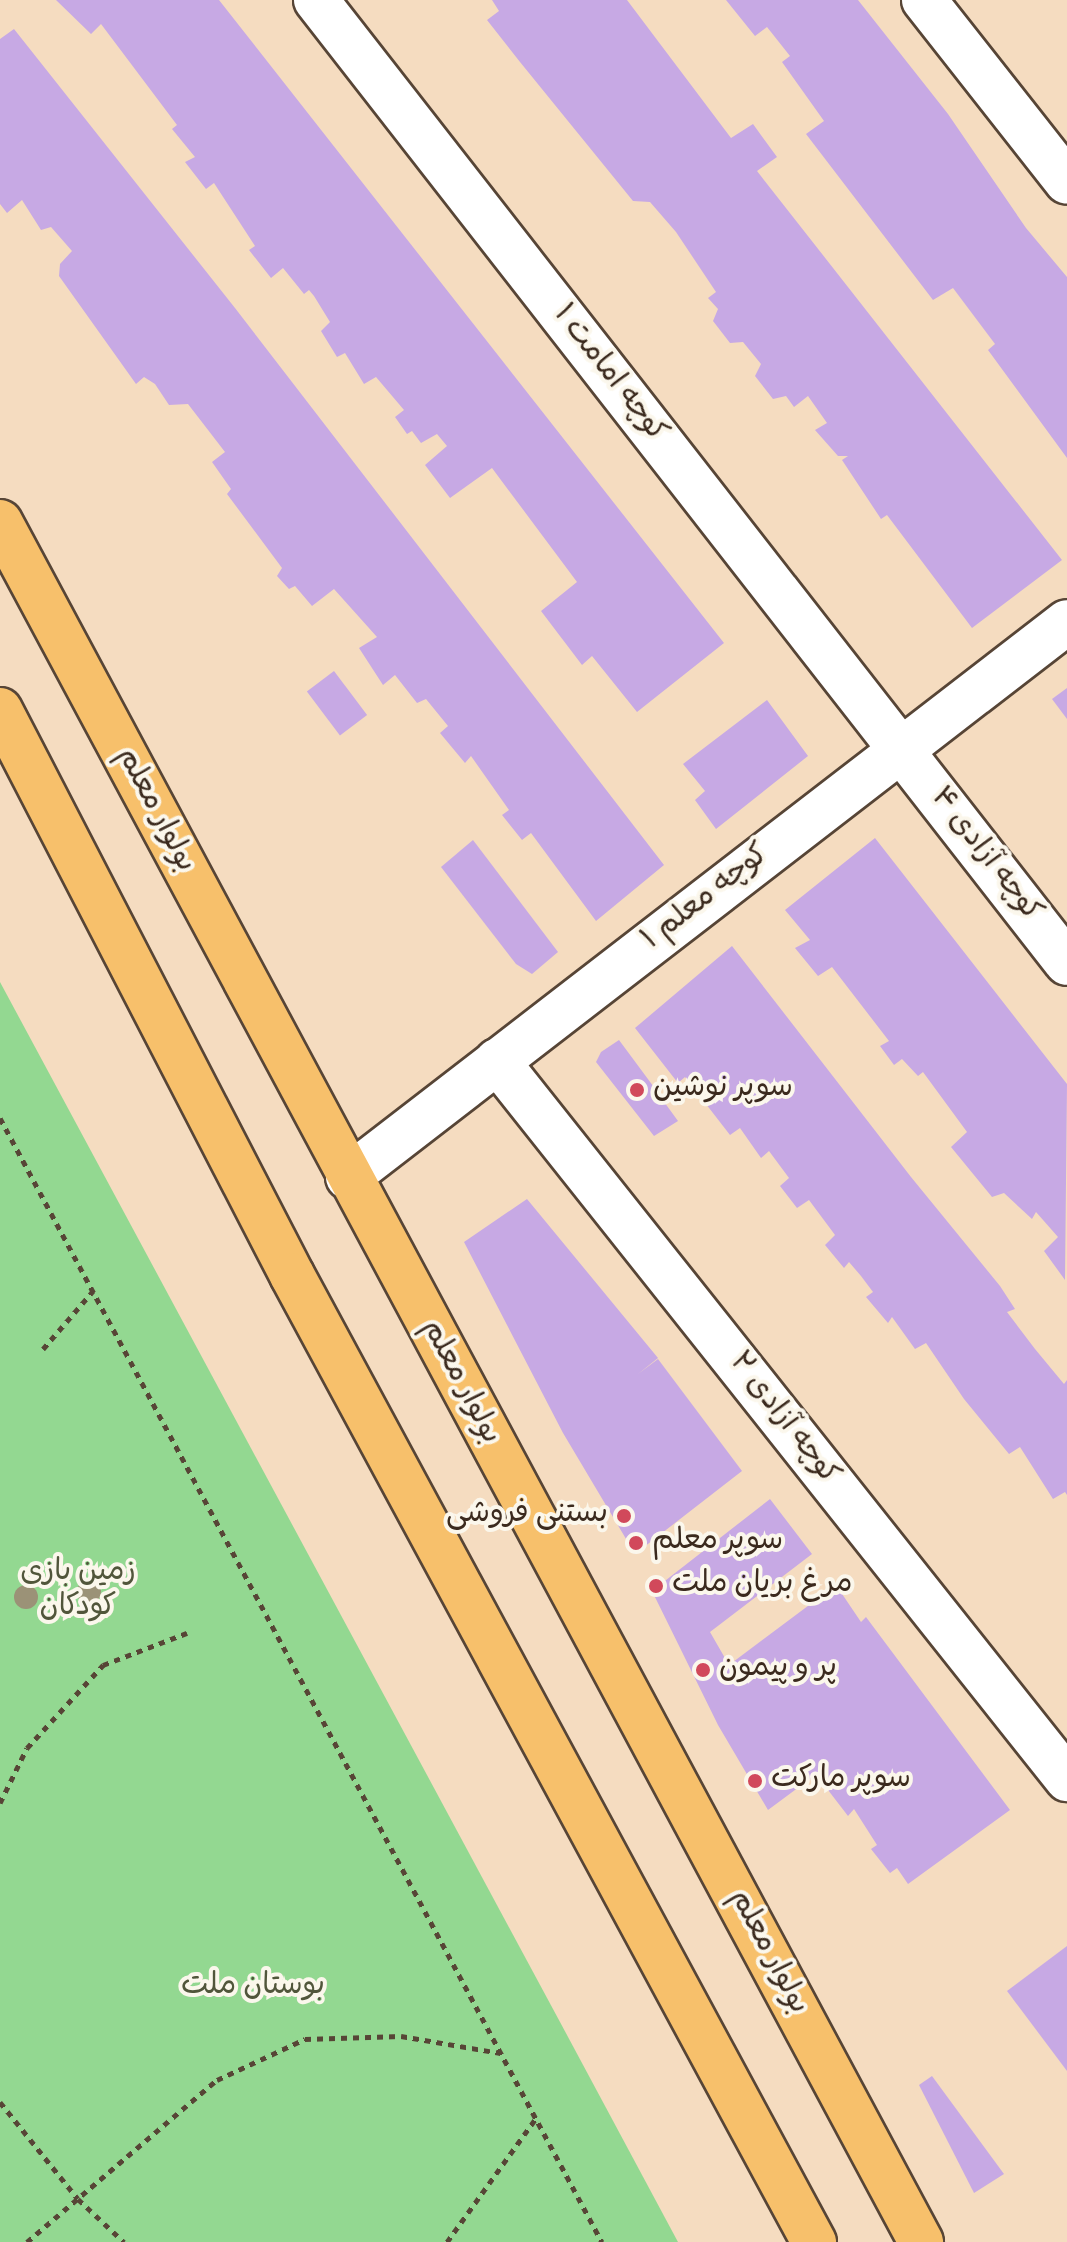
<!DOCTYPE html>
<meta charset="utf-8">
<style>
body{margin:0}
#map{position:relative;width:1067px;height:2242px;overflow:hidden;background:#f5dcc0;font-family:Dekko,"Playpen Sans Arabic",sans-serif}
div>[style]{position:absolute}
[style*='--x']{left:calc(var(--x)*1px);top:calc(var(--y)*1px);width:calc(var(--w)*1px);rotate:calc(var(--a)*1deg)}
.green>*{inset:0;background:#93d891}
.building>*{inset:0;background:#c7a9e4;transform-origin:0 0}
.path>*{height:5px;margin-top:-2.5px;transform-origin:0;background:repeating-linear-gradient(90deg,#574536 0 6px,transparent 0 12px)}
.roads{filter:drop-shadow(2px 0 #574536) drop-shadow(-2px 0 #574536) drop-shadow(0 2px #574536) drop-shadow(0 -2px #574536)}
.minor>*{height:44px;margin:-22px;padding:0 22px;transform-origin:22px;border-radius:22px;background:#fff}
.primary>*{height:44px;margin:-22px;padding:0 22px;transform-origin:22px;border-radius:22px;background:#f7c06b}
.trees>*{width:24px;height:24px;margin:-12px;border-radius:50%;background:#9b9277}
.dots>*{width:22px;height:22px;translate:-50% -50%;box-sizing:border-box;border:4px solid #fbf7ec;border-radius:50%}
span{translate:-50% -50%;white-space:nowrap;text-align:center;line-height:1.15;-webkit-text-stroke:8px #fbf7ec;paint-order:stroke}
.street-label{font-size:30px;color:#3b2a1e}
.poi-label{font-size:30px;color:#3b2a1e}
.left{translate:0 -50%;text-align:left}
.right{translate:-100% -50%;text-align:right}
.park-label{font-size:30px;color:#51563b}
</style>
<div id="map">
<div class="green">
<i style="clip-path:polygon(0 982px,560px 2022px,678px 2242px,0 2242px)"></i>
</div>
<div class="building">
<i style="clip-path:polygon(56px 0,219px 0,724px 643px,637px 712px,592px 656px,582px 665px,541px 611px,577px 582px,492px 468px,450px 498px,425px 465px,447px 446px,437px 434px,421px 443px,412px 431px,407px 434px,395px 417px,404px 410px,376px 377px,364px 384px,345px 353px,337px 357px,321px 331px,330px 322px,314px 296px,309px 290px,304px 294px,283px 268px,271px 278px,249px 250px,255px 246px,214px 183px,206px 189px,185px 162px,195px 157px,172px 129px,177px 125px,101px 24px,91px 34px)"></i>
<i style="clip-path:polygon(492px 0,627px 0,731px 138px,753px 124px,777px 157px,757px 171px,1062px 560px,972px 628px,887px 515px,881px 519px,842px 460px,848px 456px,838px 456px,815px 430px,827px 423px,808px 396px,794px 407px,786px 396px,773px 399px,755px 376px,761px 364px,743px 342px,730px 343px,713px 321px,718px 309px,708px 298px,716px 292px,676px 232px,650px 202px,633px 201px,520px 62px,487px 20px,499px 11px)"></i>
<i style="clip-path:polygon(726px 0,858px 0,948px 114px,1026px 228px,1067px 277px,1067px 458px,988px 350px,995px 344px,953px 288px,933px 300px,806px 134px,824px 121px,782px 62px,790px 56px,767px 27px,755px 36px)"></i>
<i style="clip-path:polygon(14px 29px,235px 308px,664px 865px,596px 921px,531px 833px,522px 840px,502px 815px,509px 810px,471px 756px,465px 763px,440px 733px,448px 726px,426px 699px,417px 703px,395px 675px,383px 685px,359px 648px,377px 637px,334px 589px,312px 606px,295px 586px,289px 589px,277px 576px,282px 568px,227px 494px,231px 489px,212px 462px,225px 452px,188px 404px,169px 405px,155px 384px,144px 377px,136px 384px,59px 276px,60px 264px,72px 251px,51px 227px,41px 230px,22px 200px,7px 213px,0 204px,0 39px)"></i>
<i style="left:334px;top:671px;width:55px;height:34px;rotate:53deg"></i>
<i style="clip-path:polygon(1067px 688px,1067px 719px,1052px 699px)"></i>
<i style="clip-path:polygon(767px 700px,808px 756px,716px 829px,695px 800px,705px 791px,683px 764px)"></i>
<i style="clip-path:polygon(875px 838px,1067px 1084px,1065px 1280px,1044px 1251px,1058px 1237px,1036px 1212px,1032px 1219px,1004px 1193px,992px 1197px,951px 1147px,967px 1132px,923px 1072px,918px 1076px,902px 1059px,894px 1065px,880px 1046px,889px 1041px,832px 967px,818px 976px,795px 948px,810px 940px,785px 910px)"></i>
<i style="clip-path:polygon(473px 840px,558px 952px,532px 974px,516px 964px,441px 867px)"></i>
<i style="clip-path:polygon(732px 946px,911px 1177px,1000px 1286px,1015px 1309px,1007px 1312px,1035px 1349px,1064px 1384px,1067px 1380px,1067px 1495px,1065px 1492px,1053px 1499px,1020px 1447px,1009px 1454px,964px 1399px,926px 1343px,915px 1349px,892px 1317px,888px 1323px,866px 1297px,873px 1292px,861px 1276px,849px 1262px,844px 1268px,825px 1245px,835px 1235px,809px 1200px,797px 1208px,780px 1186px,789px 1178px,769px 1151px,761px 1158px,740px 1128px,730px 1135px,685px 1077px,678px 1083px,635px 1028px)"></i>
<i style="clip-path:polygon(619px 1040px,662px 1098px,656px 1102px,662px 1099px,678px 1121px,654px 1136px,596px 1062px,601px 1052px)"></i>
<i style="clip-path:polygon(527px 1199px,658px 1358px,638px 1374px,658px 1359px,742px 1471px,635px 1554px,563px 1433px,464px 1242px)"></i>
<i style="clip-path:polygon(770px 1499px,812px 1554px,710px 1632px,729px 1665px,836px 1585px,861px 1622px,866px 1617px,1010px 1810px,908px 1884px,897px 1868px,890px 1873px,871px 1849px,877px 1845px,854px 1809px,848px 1816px,828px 1790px,834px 1788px,822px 1770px,768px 1810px,718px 1725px,652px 1591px)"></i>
<i style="clip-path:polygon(1067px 1946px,1067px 2071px,1007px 1991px)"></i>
<i style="clip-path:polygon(932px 2076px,1004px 2174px,974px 2193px,919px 2085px)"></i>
</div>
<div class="path">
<i style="--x:0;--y:1118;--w:1275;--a:61.83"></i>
<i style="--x:43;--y:1349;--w:77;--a:-49.2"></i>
<i style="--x:0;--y:1803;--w:61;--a:-63.9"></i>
<i style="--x:27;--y:1748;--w:113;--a:-47.5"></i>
<i style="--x:103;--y:1665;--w:90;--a:-20.9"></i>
<i style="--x:0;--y:2102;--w:124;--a:51.2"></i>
<i style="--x:78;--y:2199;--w:63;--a:43.1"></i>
<i style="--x:27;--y:2242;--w:250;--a:-40.5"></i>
<i style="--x:217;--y:2080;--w:97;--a:-25"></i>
<i style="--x:305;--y:2039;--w:96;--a:-1.8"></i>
<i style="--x:401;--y:2036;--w:100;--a:9.7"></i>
<i style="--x:447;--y:2242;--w:153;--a:-54.3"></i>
</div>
<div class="roads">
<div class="minor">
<i style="--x:316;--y:0;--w:1221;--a:52.05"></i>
<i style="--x:924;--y:0;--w:231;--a:51.8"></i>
<i style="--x:497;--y:1061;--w:917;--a:51.55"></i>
<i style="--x:348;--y:1177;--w:908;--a:-37.66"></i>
</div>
<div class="primary">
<i style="--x:0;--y:522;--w:1951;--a:61.83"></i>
<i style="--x:0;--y:710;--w:636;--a:62.67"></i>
<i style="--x:292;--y:1275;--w:1099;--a:61.64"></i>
</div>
</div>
<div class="trees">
<i style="left:89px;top:1592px"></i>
<i style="left:26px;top:1597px"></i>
</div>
<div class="dots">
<i style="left:637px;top:1090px;background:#d1495b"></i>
<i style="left:624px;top:1516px;background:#d1495b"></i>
<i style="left:636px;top:1543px;background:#d1495b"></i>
<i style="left:656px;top:1586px;background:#d1495b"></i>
<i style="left:703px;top:1670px;background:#d1495b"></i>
<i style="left:755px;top:1781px;background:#d1495b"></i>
</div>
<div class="street-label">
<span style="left:608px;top:375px;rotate:52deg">کوچه امامت ۱</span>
<span style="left:154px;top:811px;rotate:62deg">بولوار معلم</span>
<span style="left:984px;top:856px;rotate:52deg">کوچه آزادی ۴</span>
<span style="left:707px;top:899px;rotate:-38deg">کوچه معلم ۱</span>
<span style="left:459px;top:1383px;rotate:62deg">بولوار معلم</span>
<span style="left:782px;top:1420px;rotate:52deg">کوچه آزادی ۲</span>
<span style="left:767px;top:1953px;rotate:62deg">بولوار معلم</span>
</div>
<div class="poi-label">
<span class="left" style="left:653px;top:1090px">سوپر نوشین</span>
<span class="right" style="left:608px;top:1516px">بستنی فروشی</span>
<span class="left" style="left:652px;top:1543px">سوپر معلم</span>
<span class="left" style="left:672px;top:1586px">مرغ بریان ملت</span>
<span class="left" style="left:719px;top:1670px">پر و پیمون</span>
<span class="left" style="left:771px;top:1781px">سوپر مارکت</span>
</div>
<div class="park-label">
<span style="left:78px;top:1591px">زمین بازی<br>کودکان</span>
<span style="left:253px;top:1988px">بوستان ملت</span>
</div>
</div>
